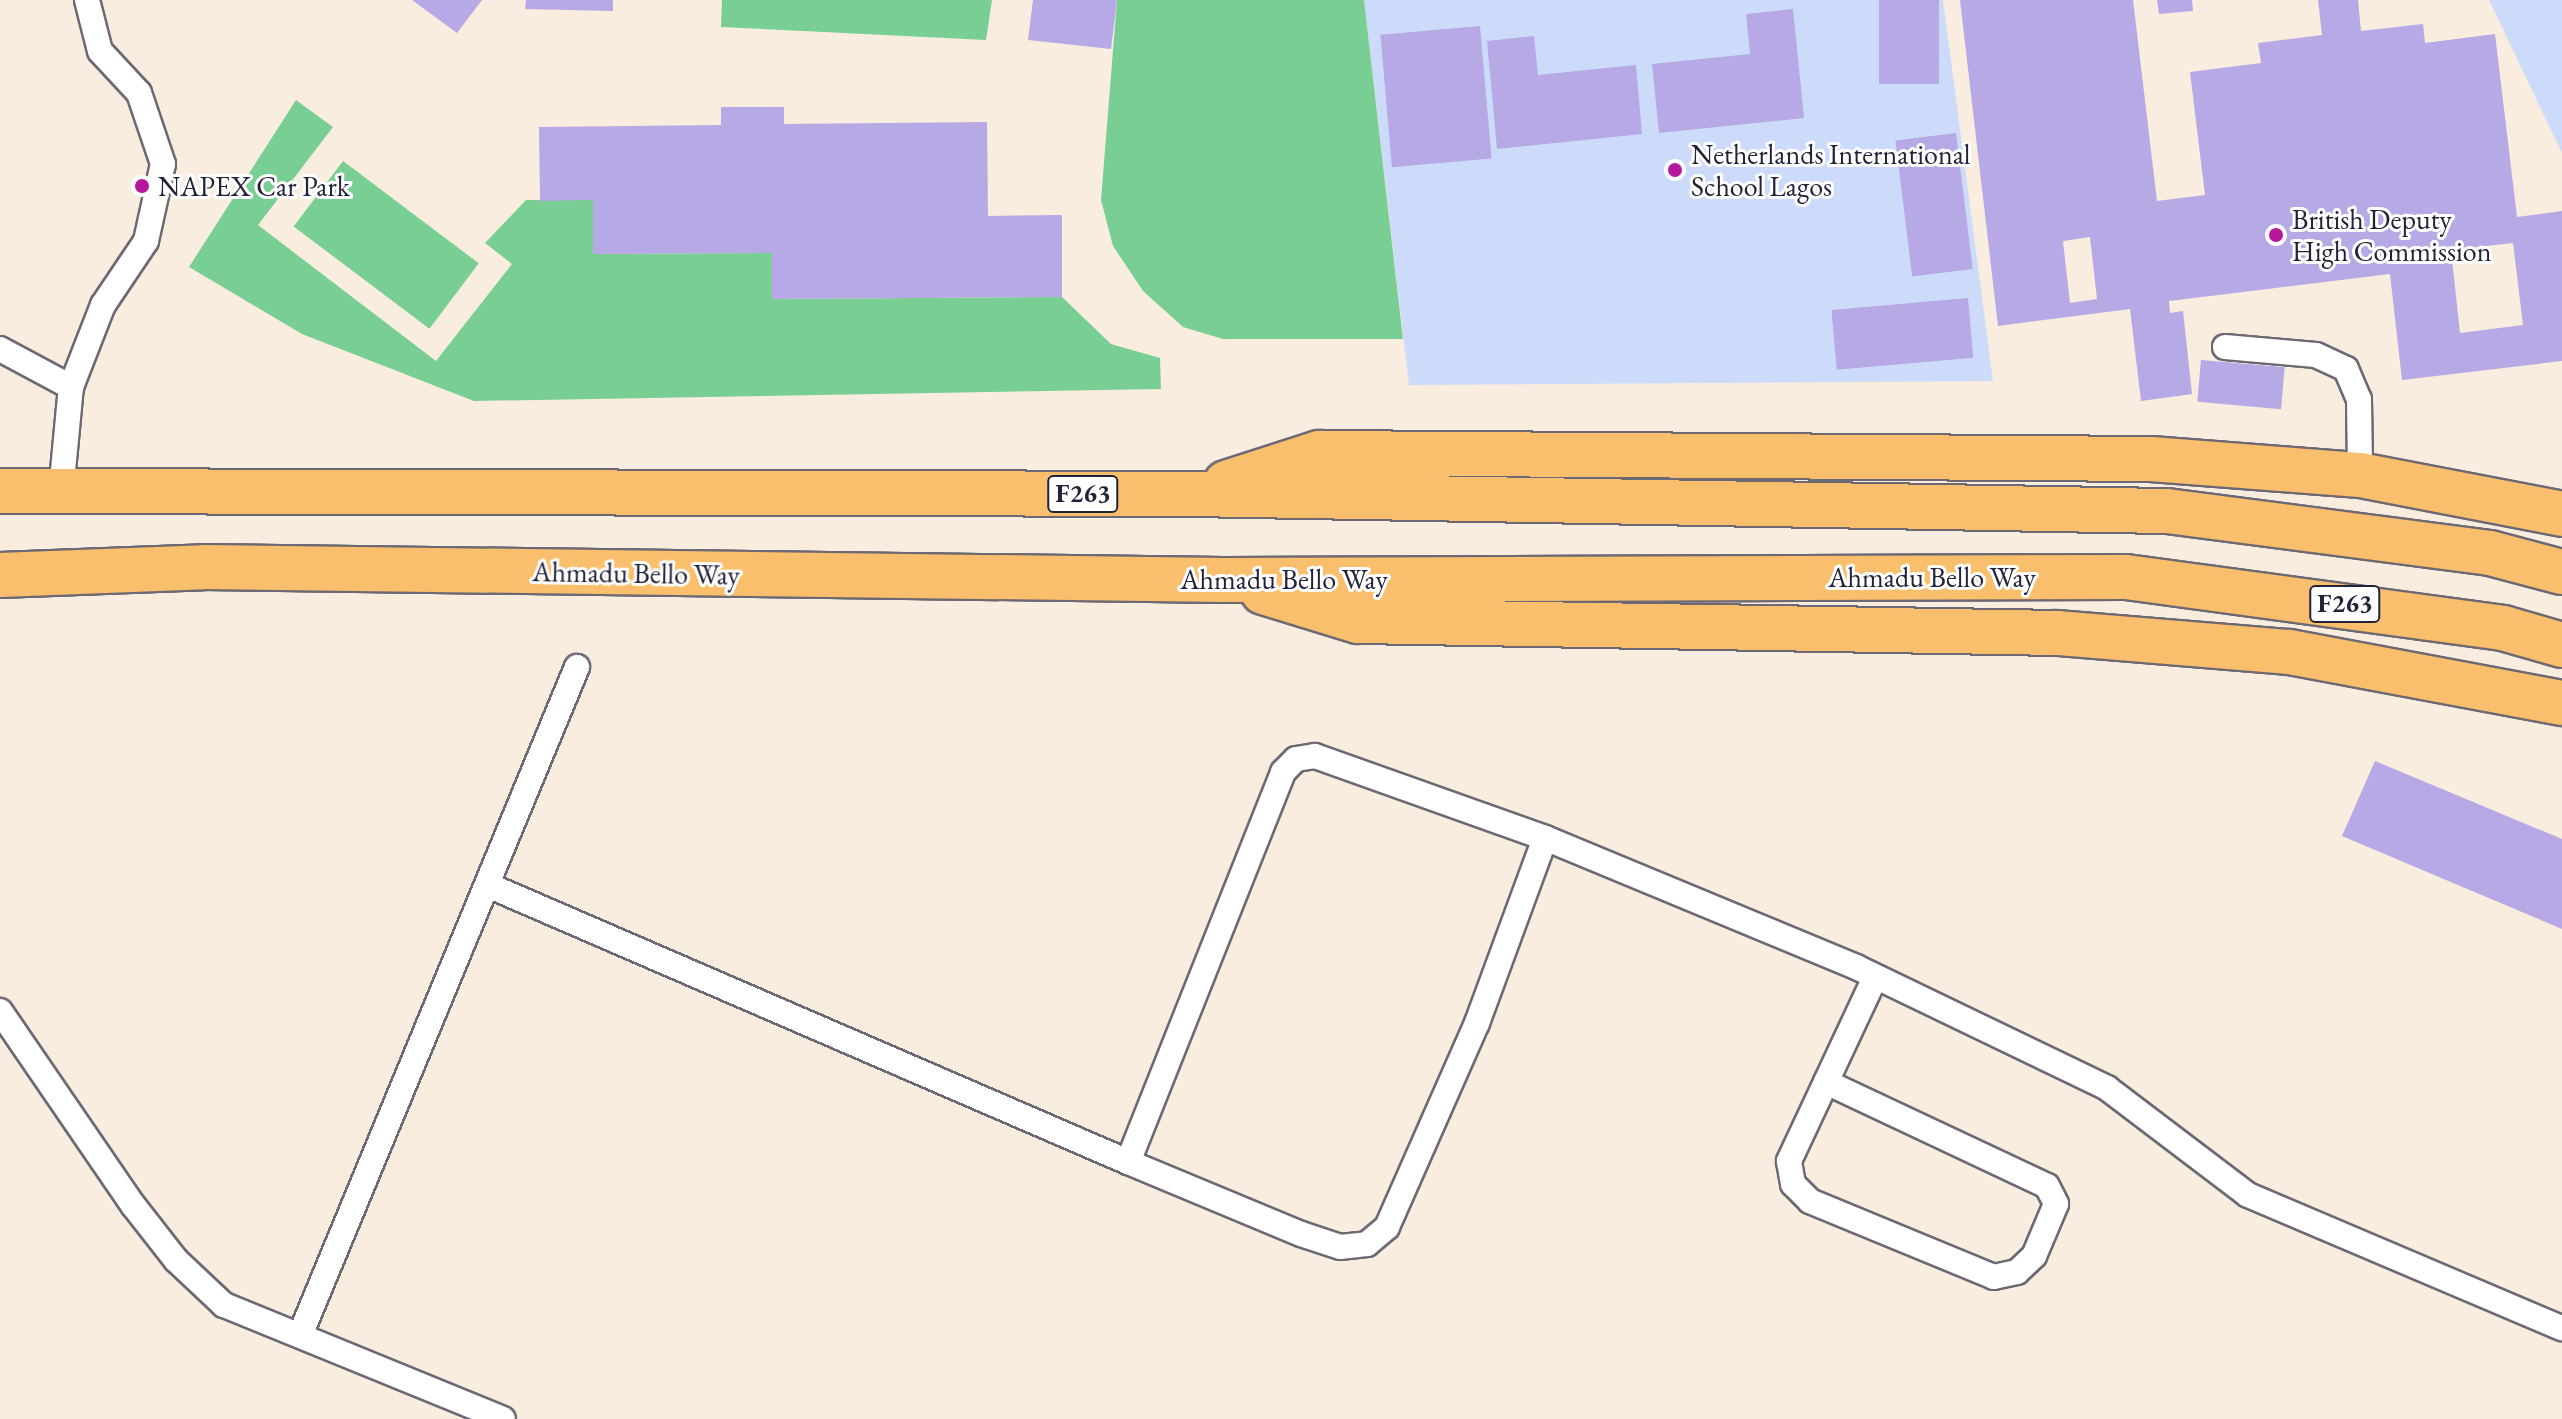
<!DOCTYPE html>
<style>
body{margin:0}
#map{position:relative;width:2562px;height:1419px;overflow:hidden;background:#f8edde;font-family:"EB Garamond",serif}
div>[style]{position:absolute}
[style*='--x']{left:calc(var(--x)*1px);top:calc(var(--y)*1px);width:calc(var(--w)*1px);rotate:calc(var(--a)*1deg)}
.built>*{inset:0;background:#ccdbf9}
.green>*{inset:0;background:#79cf93;transform-origin:0 0}
.building>*{inset:0;background:#b6a9e5;transform-origin:0 0}
.roads{filter:drop-shadow(2px 0 #6d6974) drop-shadow(-2px 0 #6d6974) drop-shadow(0 2px #6d6974) drop-shadow(0 -2px #6d6974)}
.service>*{height:24px;margin:-12px;padding:0 12px;transform-origin:12px;border-radius:12px;background:#fff}
.trunk>*{height:44px;margin:-22px;padding:0 22px;transform-origin:22px;border-radius:22px;background:#f9bf6c}
.dots>*{width:22px;height:22px;translate:-50% -50%;box-sizing:border-box;border:4px solid #fff;border-radius:50%}
span{translate:-50% -50%;white-space:nowrap;text-align:center;line-height:1.15;-webkit-text-stroke:6px #fff;paint-order:stroke}
.shield-label span{padding:2px 6px;background:#fff;border:2px solid;border-radius:6px;-webkit-text-stroke-width:0}
.shield-label{font-size:26px;color:#22223b;font-weight:700}
.poi-label{font-size:28px;color:#22223b}
.left{translate:0 -50%;text-align:left}
.street-label{font-size:28px;color:#22223b}
</style>
<div id="map">
<div class="built">
<i style="clip-path:polygon(1364px 0,1943px 0,1993px 381px,1409px 385px)"></i>
<i style="clip-path:polygon(2489px 0,2562px 0,2562px 153px)"></i>
</div>
<div class="green">
<i style="clip-path:polygon(722px 0,992px 0,986px 40px,721px 27px)"></i>
<i style="clip-path:polygon(1117px 0,1364px 0,1403px 339px,1223px 339px,1183px 327px,1143px 291px,1113px 246px,1101px 200px)"></i>
<i style="clip-path:polygon(296px 100px,333px 127px,258px 225px,436px 361px,512px 264px,485px 243px,526px 200px,593px 200px,593px 254px,772px 253px,773px 299px,1062px 297px,1111px 344px,1160px 358px,1161px 389px,474px 401px,302px 334px,189px 267px)"></i>
<i style="left:343px;top:161px;width:170px;height:82px;rotate:37deg"></i>
</div>
<div class="building">
<i style="clip-path:polygon(412px 0,482px 0,457px 33px)"></i>
<i style="clip-path:polygon(526px 0,613px 0,613px 11px,525px 9px)"></i>
<i style="clip-path:polygon(1033px 0,1117px 0,1111px 49px,1028px 40px)"></i>
<i style="left:1879px;top:0;width:60px;height:84px"></i>
<i style="clip-path:polygon(evenodd,1960px 0,2133px 0,2157px 201px,2205px 195px,2190px 72px,2261px 63px,2258px 43px,2322px 35px,2318px 0,2358px 0,2361px 31px,2423px 24px,2425px 43px,2495px 34px,2517px 217px,2562px 211px,2562px 361px,2402px 380px,2390px 274px,2169px 301px,2170px 313px,2183px 311px,2192px 394px,2141px 401px,2130px 309px,1998px 326px,1960px 0,2090px 237px,2097px 299px,2070px 303px,2063px 241px,2090px 237px,1960px 0,2513px 243px,2523px 325px,2460px 333px,2451px 250px,2513px 243px)"></i>
<i style="clip-path:polygon(2157px 0,2192px 0,2193px 11px,2159px 14px)"></i>
<i style="clip-path:polygon(1793px 9px,1804px 118px,1659px 133px,1652px 64px,1750px 54px,1746px 14px)"></i>
<i style="left:1480px;top:26px;width:133px;height:100px;rotate:85deg"></i>
<i style="clip-path:polygon(1534px 36px,1538px 75px,1636px 65px,1642px 134px,1497px 149px,1487px 41px)"></i>
<i style="clip-path:polygon(721px 107px,784px 107px,784px 124px,987px 122px,988px 216px,1062px 215px,1062px 297px,772px 299px,772px 253px,593px 254px,593px 200px,540px 201px,539px 127px,721px 125px)"></i>
<i style="left:1956px;top:133px;width:137px;height:61px;rotate:83deg"></i>
<i style="left:1968px;top:298px;width:60px;height:137px;rotate:85deg"></i>
<i style="left:2201px;top:360px;width:84px;height:42px;rotate:5deg"></i>
<i style="clip-path:polygon(2375px 761px,2562px 839px,2562px 929px,2342px 836px)"></i>
</div>
<div class="roads">
<div class="service">
<i style="--x:2225;--y:347;--w:91;--a:5"></i>
<i style="--x:2316;--y:355;--w:33;--a:25"></i>
<i style="--x:2346;--y:369;--w:33;--a:67"></i>
<i style="--x:2359;--y:399;--w:76;--a:89.2"></i>
<i style="--x:0;--y:349;--w:81;--a:28.2"></i>
<i style="--x:61;--y:492;--w:105;--a:-84.6"></i>
<i style="--x:71;--y:387;--w:88;--a:-68.7"></i>
<i style="--x:103;--y:305;--w:77;--a:-56.1"></i>
<i style="--x:146;--y:241;--w:79;--a:-77.6"></i>
<i style="--x:163;--y:164;--w:75;--a:-108.7"></i>
<i style="--x:139;--y:93;--w:57;--a:-132.9"></i>
<i style="--x:100;--y:51;--w:53;--a:-104.3"></i>
<i style="--x:490;--y:886;--w:695;--a:23.39"></i>
<i style="--x:1128;--y:1162;--w:420;--a:-68.3"></i>
<i style="--x:1283;--y:772;--w:18;--a:-45"></i>
<i style="--x:1296;--y:759;--w:19;--a:-9"></i>
<i style="--x:1315;--y:756;--w:244;--a:19.6"></i>
<i style="--x:1545;--y:838;--w:337;--a:22.5"></i>
<i style="--x:1856;--y:967;--w:279;--a:25.7"></i>
<i style="--x:2107;--y:1088;--w:177;--a:37.2"></i>
<i style="--x:2248;--y:1195;--w:341;--a:23"></i>
<i style="--x:0;--y:1011;--w:235;--a:55.6"></i>
<i style="--x:133;--y:1205;--w:70;--a:52"></i>
<i style="--x:176;--y:1260;--w:66;--a:43.2"></i>
<i style="--x:224;--y:1305;--w:301;--a:22.2"></i>
<i style="--x:1826;--y:1082;--w:244;--a:25.2"></i>
<i style="--x:2047;--y:1186;--w:20;--a:63"></i>
<i style="--x:2056;--y:1204;--w:56;--a:112.9"></i>
<i style="--x:2034;--y:1256;--w:23;--a:137"></i>
<i style="--x:2017;--y:1272;--w:24;--a:168"></i>
<i style="--x:1994;--y:1277;--w:199;--a:-157.6"></i>
<i style="--x:1810;--y:1201;--w:24;--a:-135"></i>
<i style="--x:1793;--y:1184;--w:23;--a:-100"></i>
<i style="--x:1789;--y:1161;--w:203;--a:-64.9"></i>
<i style="--x:1128;--y:1162;--w:187;--a:22.6"></i>
<i style="--x:1301;--y:1234;--w:41;--a:18.4"></i>
<i style="--x:1340;--y:1247;--w:27;--a:-6"></i>
<i style="--x:1367;--y:1244;--w:26;--a:-40"></i>
<i style="--x:1387;--y:1227;--w:223;--a:-66.2"></i>
<i style="--x:1477;--y:1023;--w:197;--a:-69.8"></i>
<i style="--x:301;--y:1333;--w:721;--a:-67.49"></i>
</div>
<div class="trunk">
<i style="--x:1226;--y:483;--w:98;--a:-17.9"></i>
<i style="--x:1319;--y:453;--w:832;--a:0.41"></i>
<i style="--x:2151;--y:459;--w:210;--a:4.4"></i>
<i style="--x:2360;--y:475;--w:206;--a:10.9"></i>
<i style="--x:0;--y:491;--w:1191;--a:0.14"></i>
<i style="--x:1191;--y:494;--w:976;--a:1"></i>
<i style="--x:2167;--y:511;--w:326;--a:7.4"></i>
<i style="--x:2490;--y:553;--w:74;--a:14.8"></i>
<i style="--x:0;--y:575;--w:204;--a:-2.2"></i>
<i style="--x:204;--y:567;--w:1019;--a:0.73"></i>
<i style="--x:1223;--y:580;--w:903;--a:-0.19"></i>
<i style="--x:2126;--y:577;--w:380;--a:7.7"></i>
<i style="--x:2503;--y:628;--w:61;--a:16.1"></i>
<i style="--x:1263;--y:592;--w:99;--a:17"></i>
<i style="--x:1358;--y:621;--w:699;--a:0.98"></i>
<i style="--x:2057;--y:633;--w:233;--a:4.7"></i>
<i style="--x:2289;--y:652;--w:278;--a:10.6"></i>
</div>
</div>
<div class="dots">
<i style="left:1675px;top:170px;background:#b5179e"></i>
<i style="left:142px;top:186px;background:#b5179e"></i>
<i style="left:2276px;top:235px;background:#b5179e"></i>
</div>
<div class="shield-label">
<span style="left:1083px;top:494px">F263</span>
<span style="left:2345px;top:604px">F263</span>
</div>
<div class="poi-label">
<span class="left" style="left:1691px;top:170px">Netherlands International<br>School Lagos</span>
<span class="left" style="left:158px;top:186px">NAPEX Car Park</span>
<span class="left" style="left:2292px;top:235px">British Deputy<br>High Commission</span>
</div>
<div class="street-label">
<span style="left:636px;top:573px;rotate:1deg">Ahmadu Bello Way</span>
<span style="left:1932px;top:577px">Ahmadu Bello Way</span>
<span style="left:1284px;top:579px">Ahmadu Bello Way</span>
</div>
</div>
